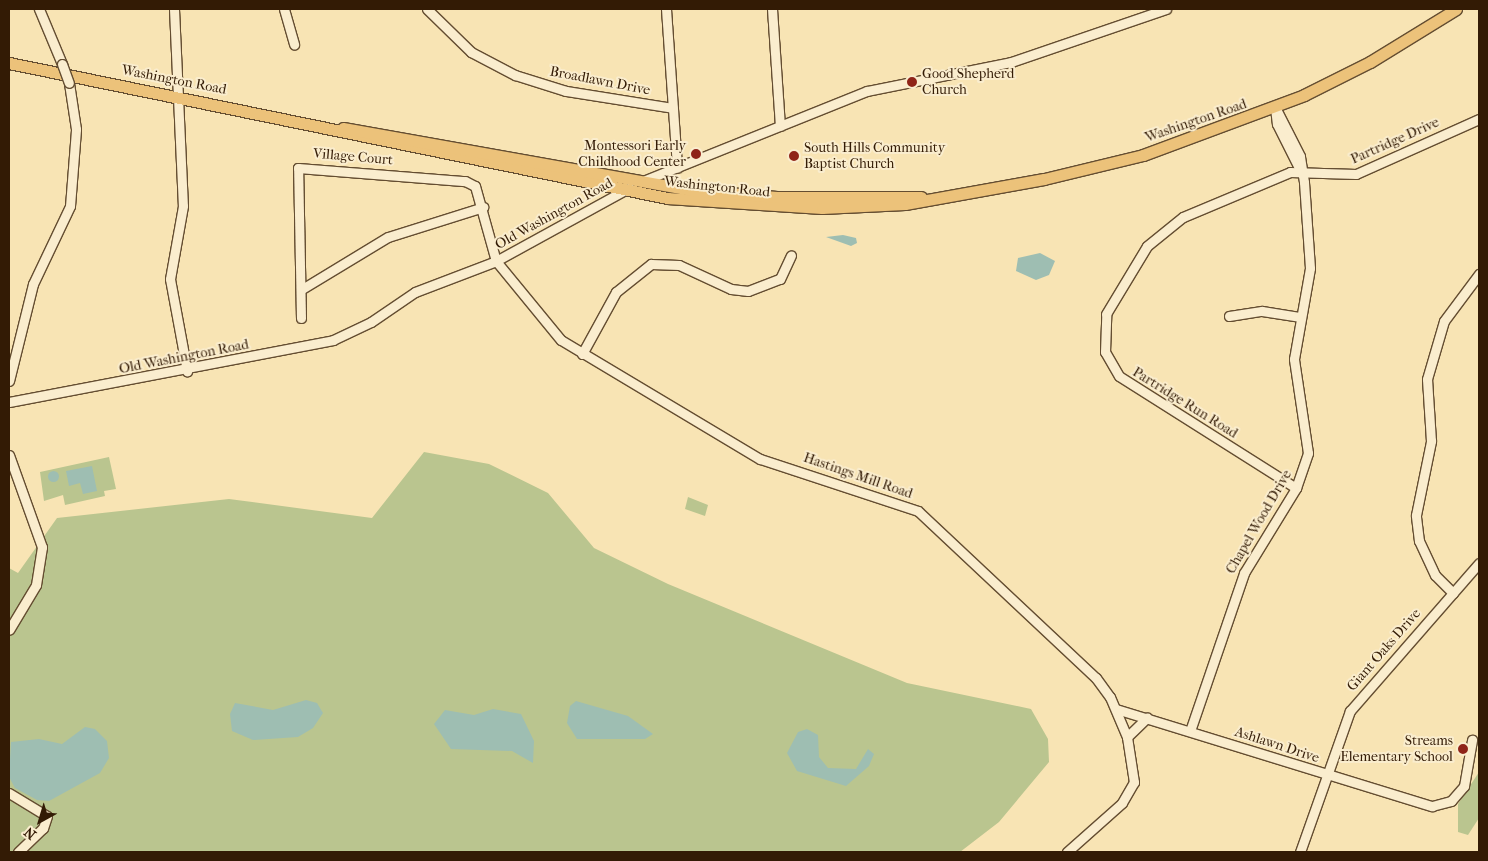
<!DOCTYPE html>
<style>
body{margin:0}
#map{position:relative;width:1488px;height:861px;overflow:hidden;background:#f8e4b4;font-family:"IM FELL French Canon",serif}
div>[style]{position:absolute}
[style*='--x']{left:calc(var(--x)*1px);top:calc(var(--y)*1px);width:calc(var(--w)*1px);rotate:calc(var(--a)*1deg)}
.green>*{inset:0;background:#bac58f}
.water>*{inset:0;background:#9ebeb2}
.round{border-radius:50%}
.roads{filter:drop-shadow(1px 0 #644d31) drop-shadow(-1px 0 #644d31) drop-shadow(0 1px #644d31) drop-shadow(0 -1px #644d31)}
.minor>*{height:9px;margin:-4.5px;padding:0 4.5px;transform-origin:4.5px;border-radius:4.5px;background:#faedce}
.major>*{height:11px;margin:-5.5px;padding:0 5.5px;transform-origin:5.5px;border-radius:5.5px;background:#ecc27a}
.bridges{filter:drop-shadow(1px 0 #644d31) drop-shadow(-1px 0 #644d31) drop-shadow(0 1px #644d31) drop-shadow(0 -1px #644d31)}
.minor-bridge>*{height:9px;margin:-4.5px;padding:0 4.5px;transform-origin:4.5px;border-radius:4.5px;background:#faedce}
.dots>*{width:14px;height:14px;translate:-50% -50%;box-sizing:border-box;border:2px solid #faedce;border-radius:50%}
span{translate:-50% -50%;white-space:nowrap;text-align:center;line-height:1.15;-webkit-text-stroke:4px #faedce;paint-order:stroke}
.poi-label{font-size:14px;color:#331b05}
.left{translate:0 -50%;text-align:left}
.right{translate:-100% -50%;text-align:right}
.street-label{font-size:14px;color:#331b05}
.frame{position:absolute;inset:0;border:10px solid #331b05;pointer-events:none}
.north{position:absolute;left:15px;top:796px;width:50px;height:50px;-webkit-text-stroke:4px #faedce;paint-order:stroke;rotate:219deg;font-size:14px;font-weight:700;line-height:20px;text-align:center;color:#331b05}
.north::after{content:'';display:block;margin:auto;width:18px;height:22px;background:#331b05;clip-path:polygon(50% 0,100% 100%,50% 72%,0 100%)}
</style>
<div id="map">
<div class="green">
<i style="clip-path:polygon(424px 452px,489px 464px,548px 493px,594px 548px,668px 584px,907px 683px,1031px 709px,1048px 739px,1049px 762px,999px 822px,960px 852px,9px 852px,9px 568px,18px 573px,57px 518px,229px 499px,372px 518px)"></i>
<i style="clip-path:polygon(109px 457px,116px 489px,104px 491px,105px 496px,65px 505px,63px 495px,44px 501px,40px 472px)"></i>
<i style="clip-path:polygon(688px 497px,708px 505px,705px 516px,685px 509px)"></i>
<i style="clip-path:polygon(1479px 772px,1479px 818px,1468px 835px,1458px 832px,1458px 804px)"></i>
</div>
<div class="water">
<i style="clip-path:polygon(843px 235px,856px 238px,857px 243px,851px 246px,826px 237px)"></i>
<i style="clip-path:polygon(1040px 253px,1055px 261px,1049px 275px,1036px 280px,1016px 271px,1018px 258px)"></i>
<i style="clip-path:polygon(92px 466px,97px 491px,83px 494px,80px 483px,69px 486px,66px 471px)"></i>
<i class="round" style="left:47.5px;top:470.5px;width:11px;height:11px"></i>
<i style="clip-path:polygon(306px 700px,317px 703px,323px 713px,313px 728px,298px 737px,253px 740px,232px 731px,230px 714px,235px 703px,273px 710px)"></i>
<i style="clip-path:polygon(576px 701px,628px 716px,653px 734px,645px 739px,577px 739px,567px 723px,570px 706px)"></i>
<i style="clip-path:polygon(493px 709px,521px 714px,534px 741px,533px 763px,512px 751px,451px 749px,434px 724px,445px 710px,474px 715px)"></i>
<i style="clip-path:polygon(85px 727px,95px 729px,107px 741px,109px 758px,100px 773px,49px 801px,37px 800px,15px 788px,9px 777px,11px 742px,39px 739px,62px 744px)"></i>
<i style="clip-path:polygon(807px 729px,818px 735px,819px 757px,828px 768px,856px 769px,868px 749px,874px 754px,869px 766px,846px 786px,797px 771px,787px 753px,798px 732px)"></i>
</div>
<div class="roads">
<div class="minor">
<i style="--x:39;--y:9;--w:60;--a:67.3"></i>
<i style="--x:174;--y:9;--w:197;--a:87.4"></i>
<i style="--x:183;--y:206;--w:74;--a:100.1"></i>
<i style="--x:170;--y:279;--w:94;--a:79.5"></i>
<i style="--x:284;--y:9;--w:37;--a:74"></i>
<i style="--x:427;--y:9;--w:62;--a:44.3"></i>
<i style="--x:471;--y:52;--w:50;--a:27.6"></i>
<i style="--x:515;--y:75;--w:53;--a:17.4"></i>
<i style="--x:566;--y:91;--w:108;--a:9"></i>
<i style="--x:666;--y:9;--w:159;--a:86"></i>
<i style="--x:772;--y:9;--w:117;--a:86.1"></i>
<i style="--x:1275;--y:108;--w:16;--a:83"></i>
<i style="--x:1277;--y:124;--w:56;--a:63.4"></i>
<i style="--x:643;--y:181;--w:241;--a:-21.9"></i>
<i style="--x:867;--y:91;--w:147;--a:-11.4"></i>
<i style="--x:1011;--y:62;--w:164;--a:-18.9"></i>
<i style="--x:302;--y:289;--w:100;--a:-31.2"></i>
<i style="--x:388;--y:237;--w:100;--a:-17.5"></i>
<i style="--x:1229;--y:316;--w:33;--a:-9"></i>
<i style="--x:1262;--y:311;--w:36;--a:9"></i>
<i style="--x:301;--y:318;--w:150;--a:-91.1"></i>
<i style="--x:298;--y:168;--w:168;--a:4.5"></i>
<i style="--x:465;--y:181;--w:11;--a:27"></i>
<i style="--x:475;--y:186;--w:78;--a:74.4"></i>
<i style="--x:496;--y:261;--w:102;--a:50.6"></i>
<i style="--x:561;--y:340;--w:232;--a:30.9"></i>
<i style="--x:760;--y:459;--w:166;--a:18.2"></i>
<i style="--x:918;--y:511;--w:244;--a:43.2"></i>
<i style="--x:1096;--y:678;--w:24;--a:54"></i>
<i style="--x:1110;--y:697;--w:43;--a:67"></i>
<i style="--x:1127;--y:737;--w:46;--a:81.2"></i>
<i style="--x:1134;--y:782;--w:24;--a:120"></i>
<i style="--x:1122;--y:803;--w:74;--a:138.3"></i>
<i style="--x:582;--y:354;--w:71;--a:-61.3"></i>
<i style="--x:616;--y:292;--w:45;--a:-38.7"></i>
<i style="--x:651;--y:264;--w:28;--a:2"></i>
<i style="--x:679;--y:265;--w:57;--a:24.8"></i>
<i style="--x:731;--y:289;--w:17;--a:7"></i>
<i style="--x:748;--y:291;--w:34;--a:-21"></i>
<i style="--x:780;--y:279;--w:26;--a:-65"></i>
<i style="--x:9;--y:381;--w:100;--a:-76.1"></i>
<i style="--x:33;--y:284;--w:86;--a:-64.6"></i>
<i style="--x:70;--y:206;--w:77;--a:-85.5"></i>
<i style="--x:76;--y:129;--w:47;--a:-98.7"></i>
<i style="--x:9;--y:402;--w:330;--a:-10.8"></i>
<i style="--x:333;--y:340;--w:42;--a:-25.3"></i>
<i style="--x:371;--y:322;--w:53;--a:-34.3"></i>
<i style="--x:415;--y:292;--w:87;--a:-20.9"></i>
<i style="--x:496;--y:261;--w:152;--a:-28.8"></i>
<i style="--x:9;--y:455;--w:98;--a:70.3"></i>
<i style="--x:42;--y:547;--w:38;--a:99"></i>
<i style="--x:36;--y:585;--w:52;--a:121"></i>
<i style="--x:1296;--y:488;--w:209;--a:-147.7"></i>
<i style="--x:1119;--y:376;--w:28;--a:-120"></i>
<i style="--x:1105;--y:352;--w:38;--a:-88"></i>
<i style="--x:1106;--y:314;--w:79;--a:-58.9"></i>
<i style="--x:1147;--y:246;--w:46;--a:-38.9"></i>
<i style="--x:1183;--y:217;--w:116;--a:-22.8"></i>
<i style="--x:1290;--y:172;--w:66;--a:1.7"></i>
<i style="--x:1356;--y:174;--w:135;--a:-24.1"></i>
<i style="--x:1453;--y:593;--w:25;--a:-135"></i>
<i style="--x:1435;--y:575;--w:38;--a:-115"></i>
<i style="--x:1419;--y:541;--w:26;--a:-97"></i>
<i style="--x:1416;--y:515;--w:76;--a:-78.5"></i>
<i style="--x:1431;--y:441;--w:62;--a:-93.7"></i>
<i style="--x:1427;--y:379;--w:60;--a:-73.7"></i>
<i style="--x:1444;--y:321;--w:59;--a:-53.3"></i>
<i style="--x:1116;--y:709;--w:331;--a:17.1"></i>
<i style="--x:1432;--y:806;--w:20;--a:-15"></i>
<i style="--x:1451;--y:801;--w:20;--a:-49"></i>
<i style="--x:1464;--y:786;--w:47;--a:-80.1"></i>
<i style="--x:1190;--y:731;--w:167;--a:-71.1"></i>
<i style="--x:1244;--y:573;--w:100;--a:-58.5"></i>
<i style="--x:1296;--y:488;--w:37;--a:-71"></i>
<i style="--x:1308;--y:453;--w:95;--a:-98.5"></i>
<i style="--x:1294;--y:359;--w:92;--a:-80"></i>
<i style="--x:1310;--y:268;--w:86;--a:-94"></i>
<i style="--x:1304;--y:182;--w:26;--a:-99"></i>
<i style="--x:1300;--y:156;--w:55;--a:-117"></i>
<i style="--x:1127;--y:737;--w:28;--a:-44"></i>
<i style="--x:9;--y:793;--w:44;--a:31.2"></i>
<i style="--x:47;--y:816;--w:13;--a:108"></i>
<i style="--x:43;--y:828;--w:35;--a:136"></i>
<i style="--x:1300;--y:852;--w:150;--a:-70.5"></i>
<i style="--x:1350;--y:711;--w:196;--a:-48.9"></i>
</div>
<div class="major">
<i style="--x:9;--y:63;--w:672;--a:11.59"></i>
<i style="--x:667;--y:198;--w:155;--a:3.7"></i>
<i style="--x:822;--y:208;--w:83;--a:-2.8"></i>
<i style="--x:905;--y:204;--w:141;--a:-10.2"></i>
<i style="--x:1044;--y:179;--w:102;--a:-13.6"></i>
<i style="--x:1143;--y:155;--w:172;--a:-20.4"></i>
<i style="--x:1304;--y:95;--w:74;--a:-26.6"></i>
<i style="--x:1370;--y:62;--w:101;--a:-31.6"></i>
<i style="--x:343;--y:128;--w:353;--a:10.1"></i>
<i style="--x:691;--y:190;--w:86;--a:4.7"></i>
<i style="--x:777;--y:197;--w:144;--a:0"></i>
</div>
</div>
<div class="bridges">
<div class="minor-bridge">
<i style="--x:62;--y:64;--w:20;--a:70"></i>
</div>
</div>
<div class="dots">
<i style="left:912px;top:82px;background:#8f2418"></i>
<i style="left:696px;top:154px;background:#8f2418"></i>
<i style="left:794px;top:156px;background:#8f2418"></i>
<i style="left:1463px;top:749px;background:#8f2418"></i>
</div>
<div class="poi-label">
<span class="left" style="left:922px;top:82px">Good Shepherd<br>Church</span>
<span class="right" style="left:686px;top:154px">Montessori Early<br>Childhood Center</span>
<span class="left" style="left:804px;top:156px">South Hills Community<br>Baptist Church</span>
<span class="right" style="left:1453px;top:749px">Streams<br>Elementary School</span>
</div>
<div class="street-label">
<span style="left:174px;top:80px;rotate:11deg">Washington Road</span>
<span style="left:600px;top:81px;rotate:11deg">Broadlawn Drive</span>
<span style="left:1196px;top:121px;rotate:-19deg">Washington Road</span>
<span style="left:1395px;top:141px;rotate:-24deg">Partridge Drive</span>
<span style="left:353px;top:157px;rotate:5deg">Village Court</span>
<span style="left:717px;top:187px;rotate:6deg">Washington Road</span>
<span style="left:554px;top:214px;rotate:-29deg">Old Washington Road</span>
<span style="left:184px;top:357px;rotate:-11deg">Old Washington Road</span>
<span style="left:1185px;top:403px;rotate:32deg">Partridge Run Road</span>
<span style="left:858px;top:476px;rotate:19deg">Hastings Mill Road</span>
<span style="left:1259px;top:522px;rotate:-60deg">Chapel Wood Drive</span>
<span style="left:1384px;top:650px;rotate:-49deg">Giant Oaks Drive</span>
<span style="left:1277px;top:745px;rotate:18deg">Ashlawn Drive</span>
</div>
<div class="frame"></div>
<div class="north">N</div>
</div>
